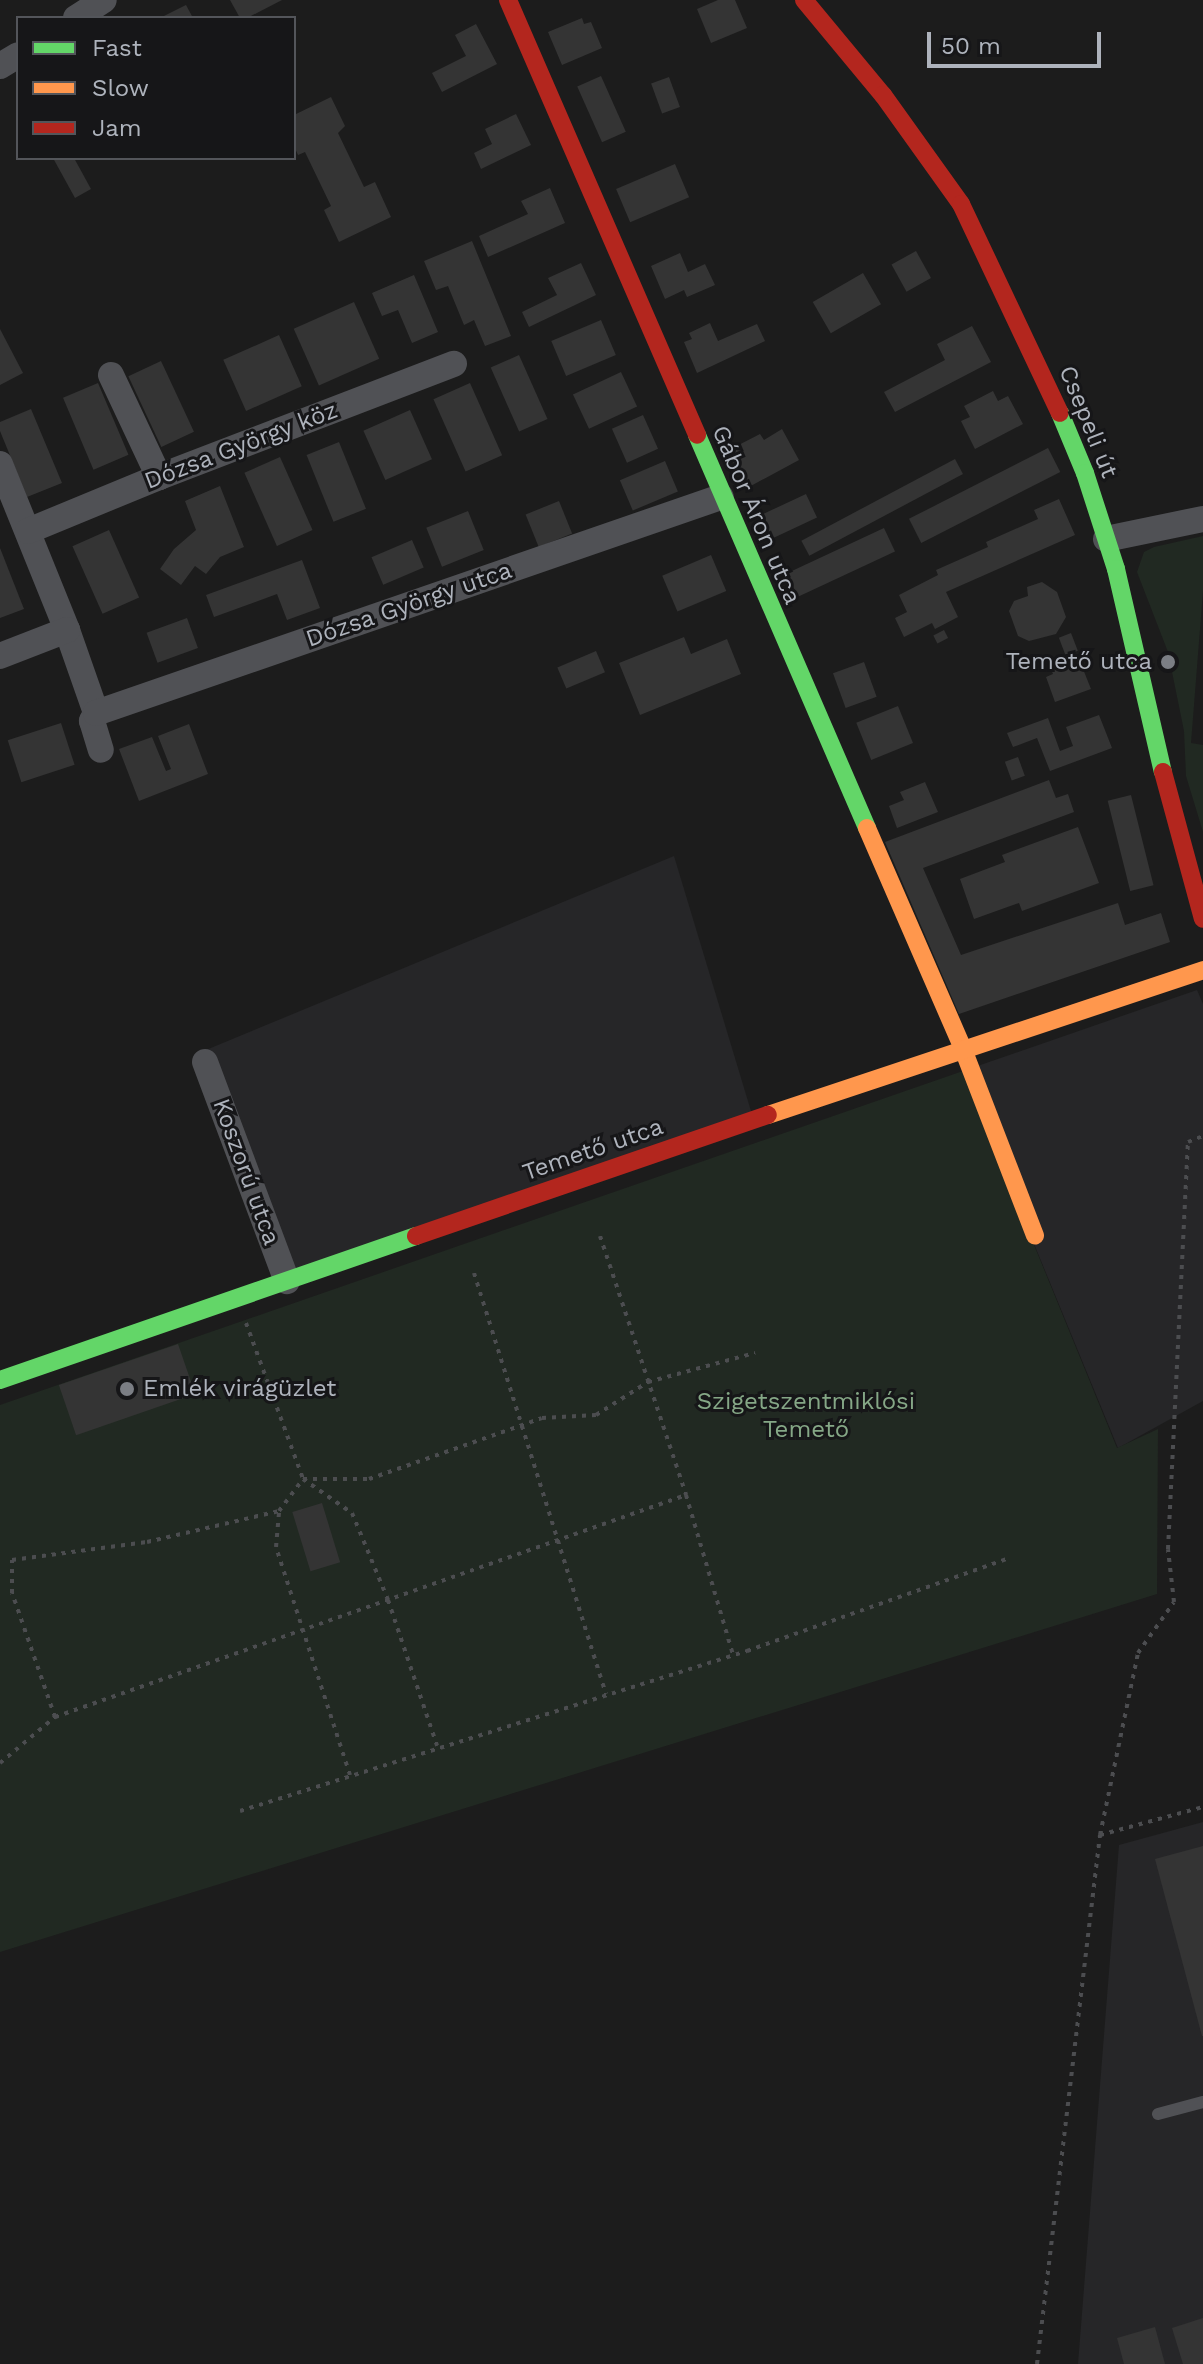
<!DOCTYPE html>
<meta charset="utf-8">
<style>
body{margin:0}
#map{position:relative;width:1203px;height:2364px;overflow:hidden;background:#1c1c1c;font-family:"Work Sans",sans-serif}
div>[style]{position:absolute}
[style*='--x']{left:calc(var(--x)*1px);top:calc(var(--y)*1px);width:calc(var(--w)*1px);rotate:calc(var(--a)*1deg)}
.built>*{inset:0;background:#262628}
.green>*{inset:0;background:#212922}
.building>*{inset:0;background:#343434;transform-origin:0 0}
.path>*{height:4px;margin-top:-2px;transform-origin:0;background:repeating-linear-gradient(90deg,#4c4d50 0 4px,transparent 0 10px)}
.lane>*{height:12px;margin:-6px;padding:0 6px;transform-origin:6px;border-radius:6px;background:#505155}
.street>*{height:26px;margin:-13px;padding:0 13px;transform-origin:13px;border-radius:13px;background:#505155}
.fast>*{height:18px;margin:-9px;padding:0 9px;transform-origin:9px;border-radius:9px;background:#63d668}
.slow>*{height:18px;margin:-9px;padding:0 9px;transform-origin:9px;border-radius:9px;background:#ff974d}
.jam>*{height:18px;margin:-9px;padding:0 9px;transform-origin:9px;border-radius:9px;background:#b3261e}
.dots>*{width:22px;height:22px;translate:-50% -50%;box-sizing:border-box;border:4px solid #161618;border-radius:50%}
span{translate:-50% -50%;white-space:nowrap;text-align:center;line-height:1.15;-webkit-text-stroke:6px #161618;paint-order:stroke}
.street-label{font-size:24px;color:#aeb3bc}
.poi-label{font-size:24px;color:#aeb3bc}
.right{translate:-100% -50%;text-align:right}
.left{translate:0 -50%;text-align:left}
.park-label{font-size:24px;color:#85a786}
.legend{position:absolute;left:16px;top:16px;width:280px;height:144px;box-sizing:border-box;background:#161618;border:2px solid #53555a;margin:0;padding:10px 14px;list-style:none;font-size:24px;color:#aeb3bc}
.legend li{display:flex;align-items:center;gap:16px;height:40px}
.legend b{width:40px;border:2px solid #53555a}
.scale{position:absolute;left:927px;top:32px;width:174px;height:36px;box-sizing:border-box;border:4px solid #aeb3bc;border-top:0;padding-left:10px;font-size:24px;line-height:28px;white-space:nowrap;color:#aeb3bc;-webkit-text-stroke:6px #161618;paint-order:stroke}
</style>
<div id="map">
<div class="built">
<i style="clip-path:polygon(674px 856px,754px 1121px,291px 1279px,206px 1050px)"></i>
<i style="clip-path:polygon(1197px 990px,1203px 1004px,1203px 1401px,1118px 1448px,963px 1071px)"></i>
<i style="clip-path:polygon(1203px 1822px,1203px 2364px,1078px 2364px,1119px 1845px)"></i>
</div>
<div class="green">
<i style="clip-path:polygon(1203px 536px,1203px 591px,1191px 743px,1203px 745px,1203px 832px,1186px 776px,1184px 731px,1168px 652px,1137px 572px,1144px 552px,1154px 547px)"></i>
<i style="clip-path:polygon(963px 1071px,1117px 1448px,1158px 1429px,1157px 1594px,0 1952px,0 1405px)"></i>
</div>
<div class="building">
<i style="clip-path:polygon(230px 0,282px 0,247px 18px,240px 18px)"></i>
<i style="clip-path:polygon(718px 0,735px 0,747px 28px,711px 43px,697px 9px)"></i>
<i style="clip-path:polygon(186px 5px,193px 18px,160px 18px)"></i>
<i style="clip-path:polygon(582px 18px,584px 24px,591px 22px,602px 48px,562px 65px,548px 32px)"></i>
<i style="clip-path:polygon(476px 24px,497px 64px,442px 92px,432px 73px,466px 56px,455px 35px)"></i>
<i style="left:601px;top:76px;width:61px;height:26px;rotate:66deg"></i>
<i style="left:669px;top:77px;width:32px;height:19px;rotate:70deg"></i>
<i style="clip-path:polygon(331px 97px,345px 126px,338px 133px,364px 187px,375px 182px,391px 217px,339px 242px,324px 210px,331px 206px,305px 152px,298px 155px,294px 146px,294px 115px)"></i>
<i style="clip-path:polygon(516px 114px,531px 145px,481px 169px,474px 153px,492px 144px,485px 129px)"></i>
<i style="clip-path:polygon(53px 158px,74px 158px,91px 189px,75px 198px)"></i>
<i style="left:675px;top:164px;width:36px;height:64px;rotate:67deg"></i>
<i style="clip-path:polygon(550px 188px,565px 223px,488px 257px,479px 236px,528px 214px,521px 201px)"></i>
<i style="clip-path:polygon(472px 241px,511px 336px,485px 346px,474px 320px,464px 325px,448px 286px,436px 290px,424px 261px)"></i>
<i style="left:916px;top:251px;width:31px;height:28px;rotate:61deg"></i>
<i style="clip-path:polygon(680px 253px,688px 272px,705px 264px,715px 285px,687px 297px,684px 290px,665px 299px,651px 266px)"></i>
<i style="clip-path:polygon(581px 263px,596px 295px,529px 327px,522px 312px,557px 295px,548px 278px)"></i>
<i style="left:863px;top:273px;width:36px;height:58px;rotate:60deg"></i>
<i style="clip-path:polygon(414px 275px,438px 332px,412px 343px,398px 310px,382px 316px,372px 293px)"></i>
<i style="left:354px;top:302px;width:62px;height:66px;rotate:66deg"></i>
<i style="left:601px;top:320px;width:38px;height:54px;rotate:67deg"></i>
<i style="clip-path:polygon(710px 323px,718px 341px,757px 324px,765px 341px,697px 373px,684px 342px,692px 339px,689px 333px)"></i>
<i style="clip-path:polygon(972px 326px,991px 362px,895px 412px,884px 392px,945px 360px,937px 344px)"></i>
<i style="clip-path:polygon(0 329px,23px 373px,0 385px)"></i>
<i style="left:279px;top:335px;width:56px;height:61px;rotate:66deg"></i>
<i style="left:519px;top:355px;width:70px;height:31px;rotate:66deg"></i>
<i style="left:161px;top:361px;width:78px;height:36px;rotate:65deg"></i>
<i style="left:621px;top:372px;width:38px;height:53px;rotate:65deg"></i>
<i style="left:98px;top:383px;width:78px;height:38px;rotate:67deg"></i>
<i style="left:470px;top:383px;width:79px;height:40px;rotate:66deg"></i>
<i style="clip-path:polygon(993px 391px,998px 401px,1008px 396px,1023px 424px,975px 449px,961px 421px,970px 417px,964px 406px)"></i>
<i style="clip-path:polygon(31px 409px,62px 483px,27px 497px,0 431px,0 422px)"></i>
<i style="left:410px;top:410px;width:54px;height:51px;rotate:66deg"></i>
<i style="left:643px;top:415px;width:37px;height:34px;rotate:66deg"></i>
<i style="clip-path:polygon(782px 429px,799px 460px,747px 488px,727px 451px,760px 434px,764px 440px)"></i>
<i style="left:339px;top:442px;width:72px;height:35px;rotate:68deg"></i>
<i style="left:1048px;top:448px;width:27px;height:156px;rotate:63deg"></i>
<i style="left:280px;top:457px;width:80px;height:39px;rotate:66deg"></i>
<i style="left:955px;top:459px;width:17px;height:174px;rotate:62deg"></i>
<i style="left:665px;top:461px;width:33px;height:49px;rotate:67deg"></i>
<i style="clip-path:polygon(220px 486px,244px 547px,220px 557px,206px 574px,195px 566px,181px 585px,160px 569px,174px 549px,196px 530px,185px 501px)"></i>
<i style="left:806px;top:494px;width:26px;height:50px;rotate:65deg"></i>
<i style="clip-path:polygon(1059px 499px,1075px 535px,946px 592px,958px 617px,935px 629px,932px 623px,904px 637px,895px 618px,907px 612px,899px 595px,938px 575px,936px 570px,988px 547px,986px 542px,1038px 519px,1034px 510px)"></i>
<i style="left:559px;top:501px;width:35px;height:36px;rotate:68deg"></i>
<i style="left:468px;top:511px;width:42px;height:45px;rotate:68deg"></i>
<i style="left:884px;top:528px;width:26px;height:107px;rotate:65deg"></i>
<i style="left:109px;top:530px;width:74px;height:40px;rotate:66deg"></i>
<i style="left:412px;top:540px;width:30px;height:44px;rotate:67deg"></i>
<i style="clip-path:polygon(0 548px,24px 609px,0 618px)"></i>
<i style="left:711px;top:555px;width:39px;height:53px;rotate:67deg"></i>
<i style="clip-path:polygon(302px 560px,320px 608px,287px 620px,277px 594px,214px 617px,206px 595px)"></i>
<i style="clip-path:polygon(1042px 582px,1057px 592px,1066px 617px,1056px 634px,1029px 641px,1018px 636px,1009px 611px,1014px 601px,1028px 596px,1027px 587px)"></i>
<i style="left:187px;top:618px;width:32px;height:43px;rotate:70deg"></i>
<i style="left:944px;top:630px;width:9px;height:12px;rotate:63deg"></i>
<i style="left:1071px;top:633px;width:19px;height:13px;rotate:69deg"></i>
<i style="clip-path:polygon(684px 637px,691px 654px,727px 639px,741px 674px,640px 715px,619px 663px)"></i>
<i style="left:596px;top:651px;width:23px;height:42px;rotate:67deg"></i>
<i style="left:864px;top:662px;width:37px;height:33px;rotate:70deg"></i>
<i style="clip-path:polygon(1069px 662px,1071px 668px,1081px 664px,1091px 689px,1055px 702px,1046px 677px,1053px 674px,1051px 669px)"></i>
<i style="left:898px;top:706px;width:40px;height:45px;rotate:68deg"></i>
<i style="clip-path:polygon(1099px 715px,1112px 748px,1050px 771px,1037px 738px,1013px 747px,1007px 733px,1048px 718px,1060px 751px,1073px 746px,1066px 727px)"></i>
<i style="left:61px;top:723px;width:44px;height:56px;rotate:72deg"></i>
<i style="clip-path:polygon(189px 724px,208px 774px,139px 801px,119px 749px,152px 737px,166px 771px,171px 769px,158px 736px)"></i>
<i style="left:1018px;top:757px;width:20px;height:14px;rotate:70deg"></i>
<i style="clip-path:polygon(1049px 780px,1056px 798px,1068px 794px,1074px 812px,923px 868px,961px 955px,1118px 903px,1125px 925px,1161px 913px,1170px 942px,959px 1014px,885px 842px)"></i>
<i style="clip-path:polygon(925px 782px,938px 812px,897px 828px,889px 806px,904px 800px,900px 792px)"></i>
<i style="left:1131px;top:795px;width:93px;height:24px;rotate:76deg"></i>
<i style="clip-path:polygon(1078px 827px,1099px 883px,1022px 911px,1019px 903px,974px 919px,960px 879px,1005px 862px,1002px 855px)"></i>
<i style="left:178px;top:1344px;width:53px;height:126px;rotate:71deg"></i>
<i style="left:322px;top:1503px;width:62px;height:31px;rotate:73deg"></i>
<i style="clip-path:polygon(1203px 1846px,1203px 2036px,1202px 2036px,1155px 1859px)"></i>
<i style="clip-path:polygon(1203px 2318px,1203px 2364px,1183px 2364px,1172px 2328px)"></i>
<i style="clip-path:polygon(1155px 2327px,1165px 2364px,1124px 2364px,1117px 2338px)"></i>
</div>
<div class="path">
<i style="--x:600;--y:1236;--w:273;--a:71.6"></i>
<i style="--x:686;--y:1495;--w:167;--a:73.6"></i>
<i style="--x:474;--y:1273;--w:441;--a:72.6"></i>
<i style="--x:246;--y:1323;--w:166;--a:69.9"></i>
<i style="--x:303;--y:1479;--w:66;--a:0"></i>
<i style="--x:369;--y:1479;--w:183;--a:-19.4"></i>
<i style="--x:542;--y:1418;--w:54;--a:-3.2"></i>
<i style="--x:596;--y:1415;--w:62;--a:-32.4"></i>
<i style="--x:648;--y:1382;--w:111;--a:-15.2"></i>
<i style="--x:55;--y:1717;--w:669;--a:-19.38"></i>
<i style="--x:0;--y:1763;--w:72;--a:-39.9"></i>
<i style="--x:55;--y:1717;--w:131;--a:-109.1"></i>
<i style="--x:12;--y:1593;--w:33;--a:-90"></i>
<i style="--x:12;--y:1560;--w:136;--a:-7.6"></i>
<i style="--x:147;--y:1542;--w:136;--a:-13.2"></i>
<i style="--x:350;--y:1775;--w:240;--a:-108"></i>
<i style="--x:276;--y:1547;--w:36;--a:-85"></i>
<i style="--x:279;--y:1511;--w:40;--a:-53"></i>
<i style="--x:303;--y:1479;--w:60;--a:34.8"></i>
<i style="--x:352;--y:1513;--w:94;--a:67.5"></i>
<i style="--x:388;--y:1600;--w:154;--a:71.4"></i>
<i style="--x:240;--y:1811;--w:532;--a:-17.51"></i>
<i style="--x:747;--y:1651;--w:278;--a:-19.5"></i>
<i style="--x:1100;--y:1835;--w:186;--a:-78.2"></i>
<i style="--x:1138;--y:1653;--w:62;--a:-54.8"></i>
<i style="--x:1174;--y:1602;--w:53;--a:-96.5"></i>
<i style="--x:1168;--y:1549;--w:407;--a:-87.2"></i>
<i style="--x:1188;--y:1142;--w:16;--a:-22"></i>
<i style="--x:1037;--y:2364;--w:533;--a:-83.21"></i>
<i style="--x:1100;--y:1835;--w:107;--a:-15.2"></i>
</div>
<div class="lane">
<i style="--x:1158;--y:2114;--w:47;--a:-14.9"></i>
</div>
<div class="street">
<i style="--x:76;--y:18;--w:33;--a:-33"></i>
<i style="--x:0;--y:66;--w:21;--a:-31"></i>
<i style="--x:111;--y:375;--w:113;--a:64.8"></i>
<i style="--x:0;--y:464;--w:179;--a:68"></i>
<i style="--x:67;--y:630;--w:88;--a:70.7"></i>
<i style="--x:96;--y:713;--w:9;--a:117"></i>
<i style="--x:92;--y:721;--w:30;--a:73"></i>
<i style="--x:28;--y:531;--w:142;--a:-22.4"></i>
<i style="--x:159;--y:477;--w:316;--a:-21"></i>
<i style="--x:1106;--y:539;--w:99;--a:-11.7"></i>
<i style="--x:0;--y:656;--w:72;--a:-21.2"></i>
<i style="--x:96;--y:713;--w:661;--a:-19.07"></i>
<i style="--x:205;--y:1062;--w:234;--a:69.5"></i>
</div>
<div class="fast">
<i style="--x:1060;--y:413;--w:65;--a:67.4"></i>
<i style="--x:1085;--y:473;--w:101;--a:72.1"></i>
<i style="--x:1116;--y:569;--w:208;--a:77"></i>
<i style="--x:697;--y:435;--w:428;--a:66.6"></i>
<i style="--x:0;--y:1380;--w:440;--a:-19.1"></i>
</div>
<div class="slow">
<i style="--x:867;--y:828;--w:241;--a:66.5"></i>
<i style="--x:963;--y:1049;--w:200;--a:68.9"></i>
<i style="--x:768;--y:1115;--w:459;--a:-18.4"></i>
</div>
<div class="jam">
<i style="--x:508;--y:0;--w:474;--a:66.5"></i>
<i style="--x:804;--y:0;--w:124;--a:50.3"></i>
<i style="--x:883;--y:95;--w:134;--a:54.4"></i>
<i style="--x:961;--y:204;--w:231;--a:64.7"></i>
<i style="--x:1163;--y:772;--w:152;--a:74.8"></i>
<i style="--x:416;--y:1236;--w:372;--a:-19"></i>
</div>
<div class="dots">
<i style="left:1168px;top:662px;background:#7b7e84"></i>
<i style="left:127px;top:1389px;background:#7b7e84"></i>
</div>
<div class="street-label">
<span style="left:1088px;top:422px;rotate:68deg">Csepeli út</span>
<span style="left:241px;top:446px;rotate:-21deg">Dózsa György köz</span>
<span style="left:756px;top:515px;rotate:67deg">Gábor Áron utca</span>
<span style="left:409px;top:605px;rotate:-19deg">Dózsa György utca</span>
<span style="left:593px;top:1150px;rotate:-19deg">Temető utca</span>
<span style="left:246px;top:1172px;rotate:70deg">Koszorú utca</span>
</div>
<div class="poi-label">
<span class="right" style="left:1152px;top:662px">Temető utca</span>
<span class="left" style="left:143px;top:1389px">Emlék virágüzlet</span>
</div>
<div class="park-label">
<span style="left:806px;top:1416px">Szigetszentmiklósi<br>Temető</span>
</div>
<ul class="legend">
<li><b style="height:10px;background:#63d668"></b>Fast</li>
<li><b style="height:10px;background:#ff974d"></b>Slow</li>
<li><b style="height:10px;background:#b3261e"></b>Jam</li>
</ul>
<div class="scale">50 m</div>
</div>
